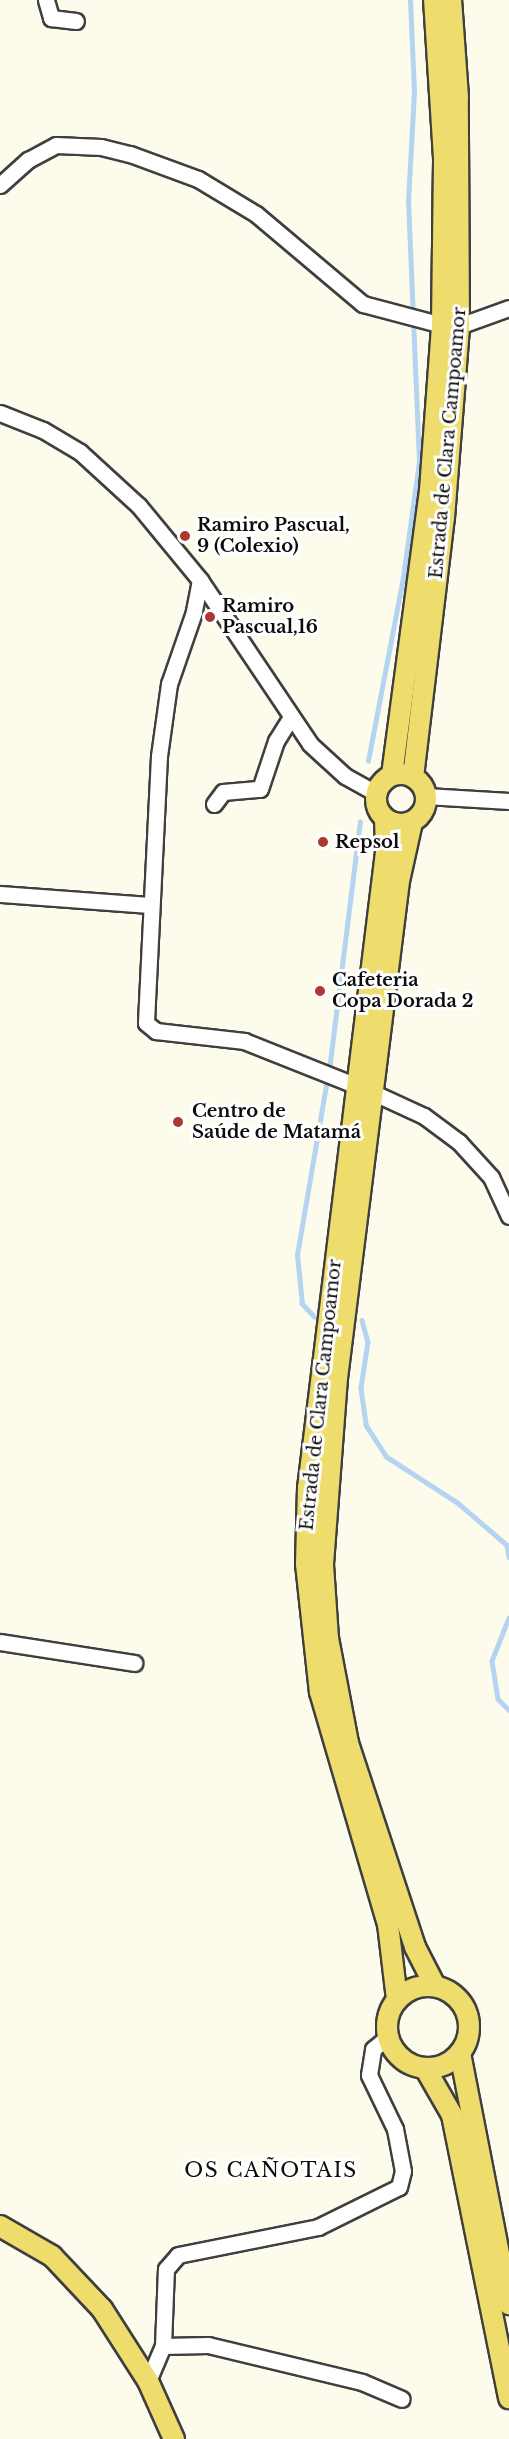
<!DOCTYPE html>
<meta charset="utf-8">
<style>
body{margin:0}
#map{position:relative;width:509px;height:2439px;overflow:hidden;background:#fdfcec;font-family:"Libre Baskerville",serif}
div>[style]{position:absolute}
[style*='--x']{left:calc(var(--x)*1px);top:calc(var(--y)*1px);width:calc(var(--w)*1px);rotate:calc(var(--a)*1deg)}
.stream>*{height:4.5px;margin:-2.25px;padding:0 2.25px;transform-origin:2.25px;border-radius:2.25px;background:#b4d4f1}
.roads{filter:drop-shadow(2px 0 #3f3f3f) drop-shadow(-2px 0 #3f3f3f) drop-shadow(0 2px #3f3f3f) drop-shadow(0 -2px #3f3f3f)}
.minor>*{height:15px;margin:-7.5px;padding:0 7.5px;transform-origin:7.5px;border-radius:7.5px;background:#fff}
.major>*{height:20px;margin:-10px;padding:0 10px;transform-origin:10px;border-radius:10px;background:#eedc6c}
.major>.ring{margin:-10px;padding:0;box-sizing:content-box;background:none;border:20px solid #eedc6c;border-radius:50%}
.dots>*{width:16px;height:16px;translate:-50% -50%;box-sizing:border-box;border:3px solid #fff;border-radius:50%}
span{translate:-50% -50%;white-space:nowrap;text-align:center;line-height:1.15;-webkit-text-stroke:6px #fff;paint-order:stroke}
.street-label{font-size:18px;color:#0c0c0c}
.poi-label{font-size:18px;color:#0c0c0c;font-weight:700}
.left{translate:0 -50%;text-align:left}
.neighbourhood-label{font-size:20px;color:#0c0c0c;letter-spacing:1.5px}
</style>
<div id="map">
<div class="stream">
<i style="--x:368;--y:761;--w:187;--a:-79.2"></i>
<i style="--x:403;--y:577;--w:116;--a:-82.1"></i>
<i style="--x:419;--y:462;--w:260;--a:-92.4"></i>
<i style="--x:408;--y:202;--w:110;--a:-86.9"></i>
<i style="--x:414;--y:92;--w:92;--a:-92.5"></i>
<i style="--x:314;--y:1317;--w:18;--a:-133"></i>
<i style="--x:302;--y:1304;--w:49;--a:-95.8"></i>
<i style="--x:297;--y:1255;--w:196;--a:-80.3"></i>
<i style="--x:330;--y:1062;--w:242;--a:-82.9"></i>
<i style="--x:362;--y:1320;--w:23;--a:75"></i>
<i style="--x:368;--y:1342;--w:47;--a:98.7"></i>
<i style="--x:361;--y:1388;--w:37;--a:82"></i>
<i style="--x:366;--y:1425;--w:38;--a:57"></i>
<i style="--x:387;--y:1457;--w:85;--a:32.9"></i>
<i style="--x:458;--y:1503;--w:65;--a:40.6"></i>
<i style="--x:507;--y:1545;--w:12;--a:81"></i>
<i style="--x:509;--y:1618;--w:46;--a:111.6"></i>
<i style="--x:492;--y:1661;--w:38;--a:81"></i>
<i style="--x:498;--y:1699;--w:16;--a:45"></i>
</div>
<div class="roads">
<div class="minor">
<i style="--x:46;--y:0;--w:19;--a:74"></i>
<i style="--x:51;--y:18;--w:25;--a:7"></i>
<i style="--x:0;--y:185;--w:38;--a:-42"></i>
<i style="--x:28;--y:160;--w:32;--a:-28"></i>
<i style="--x:56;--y:145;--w:45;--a:2.5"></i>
<i style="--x:101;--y:147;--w:30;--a:14"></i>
<i style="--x:130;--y:154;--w:72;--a:20.2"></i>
<i style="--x:198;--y:179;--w:68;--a:31.1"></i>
<i style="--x:256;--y:214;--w:140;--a:40.1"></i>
<i style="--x:363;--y:304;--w:82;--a:14.9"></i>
<i style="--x:459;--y:326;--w:53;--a:-19.8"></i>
<i style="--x:0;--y:413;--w:46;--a:21.6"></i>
<i style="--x:43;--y:430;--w:43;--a:30.7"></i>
<i style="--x:80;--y:452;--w:80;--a:42.5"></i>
<i style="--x:139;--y:506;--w:96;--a:50.5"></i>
<i style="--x:200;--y:580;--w:197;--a:56.1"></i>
<i style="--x:310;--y:744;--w:47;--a:42.4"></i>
<i style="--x:345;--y:776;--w:35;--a:29"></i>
<i style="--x:200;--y:580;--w:33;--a:101"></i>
<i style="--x:194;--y:612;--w:76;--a:109.1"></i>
<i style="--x:169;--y:684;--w:73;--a:97.9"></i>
<i style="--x:159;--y:756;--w:267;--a:92.8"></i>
<i style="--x:146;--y:1023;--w:13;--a:39"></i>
<i style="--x:156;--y:1031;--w:89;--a:6.5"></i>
<i style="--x:244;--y:1041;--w:122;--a:21.7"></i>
<i style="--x:426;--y:796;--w:83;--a:3.4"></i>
<i style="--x:214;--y:804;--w:15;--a:-53"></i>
<i style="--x:223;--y:792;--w:37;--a:-5"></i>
<i style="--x:260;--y:789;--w:51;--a:-71.6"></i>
<i style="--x:276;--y:741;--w:28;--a:-58"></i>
<i style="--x:0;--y:894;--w:149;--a:4.2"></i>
<i style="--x:374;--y:1093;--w:55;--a:24.7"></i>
<i style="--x:424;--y:1116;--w:44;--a:36.6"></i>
<i style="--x:459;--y:1142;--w:47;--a:47.6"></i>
<i style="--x:491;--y:1177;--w:43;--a:65.2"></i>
<i style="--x:0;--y:1642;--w:136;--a:8.9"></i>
<i style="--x:163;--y:2346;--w:45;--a:-1.3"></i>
<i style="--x:208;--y:2345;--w:158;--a:13.5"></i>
<i style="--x:362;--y:2382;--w:43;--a:23"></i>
<i style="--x:148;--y:2381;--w:38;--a:-67"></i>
<i style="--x:163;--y:2346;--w:77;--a:-87.8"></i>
<i style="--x:166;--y:2269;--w:18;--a:-49"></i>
<i style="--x:178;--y:2255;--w:143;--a:-11.3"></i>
<i style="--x:318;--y:2227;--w:90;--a:-26.3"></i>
<i style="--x:399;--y:2187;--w:16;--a:-76"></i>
<i style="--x:403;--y:2171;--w:43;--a:-100.8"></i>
<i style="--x:395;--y:2129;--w:60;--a:-115.7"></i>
<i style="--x:369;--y:2075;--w:26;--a:-81"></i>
<i style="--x:373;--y:2049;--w:19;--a:-39"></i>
</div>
<div class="major">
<i class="ring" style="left:376px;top:774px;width:30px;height:30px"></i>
<i style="--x:392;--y:775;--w:288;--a:-82.4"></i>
<i style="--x:430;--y:490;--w:165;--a:-85.8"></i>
<i style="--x:442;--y:325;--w:167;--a:-89.3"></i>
<i style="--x:444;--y:158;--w:158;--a:-93.6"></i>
<i style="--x:413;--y:777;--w:261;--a:-83.2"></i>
<i style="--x:444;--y:518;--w:193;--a:-85.5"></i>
<i style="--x:459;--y:326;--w:229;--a:-90.3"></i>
<i style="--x:458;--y:97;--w:97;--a:-94.1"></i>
<i style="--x:385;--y:819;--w:33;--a:88"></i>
<i style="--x:386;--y:852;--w:641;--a:96.99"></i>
<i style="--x:308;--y:1488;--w:76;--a:91.5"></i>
<i style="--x:306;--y:1564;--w:129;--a:83.8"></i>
<i style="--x:320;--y:1692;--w:242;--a:73.7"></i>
<i style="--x:388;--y:1924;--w:76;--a:83.2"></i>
<i style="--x:412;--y:822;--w:60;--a:102.4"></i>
<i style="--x:399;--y:881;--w:501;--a:97.11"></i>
<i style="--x:337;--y:1378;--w:188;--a:94.3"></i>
<i style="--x:323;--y:1565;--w:73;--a:86.1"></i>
<i style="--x:328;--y:1638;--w:107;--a:79.2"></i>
<i style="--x:348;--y:1743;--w:215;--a:71.8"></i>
<i style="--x:415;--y:1947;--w:44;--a:62.9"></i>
<i class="ring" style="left:387px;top:1986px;width:62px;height:62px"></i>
<i style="--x:460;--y:2053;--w:256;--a:79"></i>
<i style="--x:425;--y:2068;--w:54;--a:60.1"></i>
<i style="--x:452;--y:2115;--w:289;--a:78.6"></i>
<i style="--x:0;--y:2226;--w:60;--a:30"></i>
<i style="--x:52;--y:2256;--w:73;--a:46.7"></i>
<i style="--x:102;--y:2309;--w:85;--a:57.4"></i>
<i style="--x:148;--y:2381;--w:64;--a:65.9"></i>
</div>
</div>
<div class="dots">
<i style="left:185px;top:536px;background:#b0372f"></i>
<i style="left:210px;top:617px;background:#b0372f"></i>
<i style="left:323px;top:842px;background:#b0372f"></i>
<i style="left:320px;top:991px;background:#b0372f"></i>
<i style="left:178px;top:1122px;background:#b0372f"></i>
</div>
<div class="street-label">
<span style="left:448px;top:443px;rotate:-85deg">Estrada de Clara Campoamor</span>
<span style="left:321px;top:1395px;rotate:-84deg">Estrada de Clara Campoamor</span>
</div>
<div class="poi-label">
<span class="left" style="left:197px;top:536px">Ramiro Pascual,<br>9 (Colexio)</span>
<span class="left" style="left:222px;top:617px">Ramiro<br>Pascual,16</span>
<span class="left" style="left:335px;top:842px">Repsol</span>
<span class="left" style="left:332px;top:991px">Cafeteria<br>Copa Dorada 2</span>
<span class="left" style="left:192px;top:1122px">Centro de<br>Saúde de Matamá</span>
</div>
<div class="neighbourhood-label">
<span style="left:271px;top:2170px">OS CAÑOTAIS</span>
</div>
</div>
